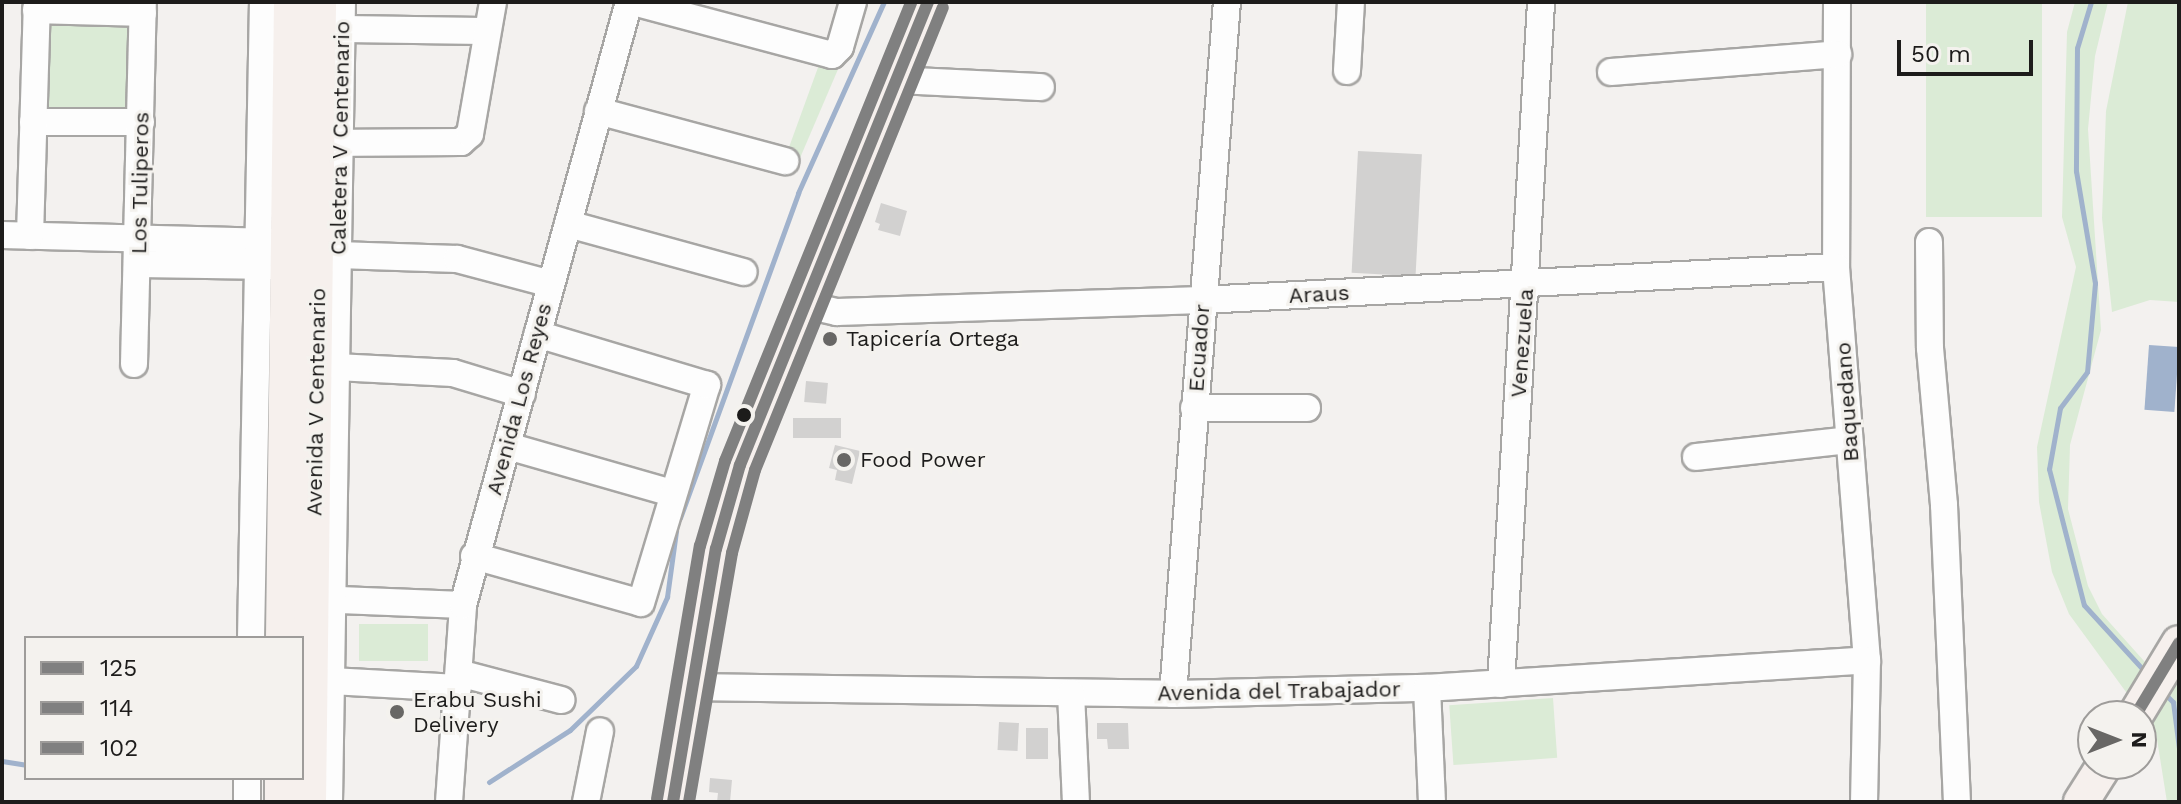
<!DOCTYPE html>
<meta charset="utf-8">
<style>
body{margin:0}
#map{position:relative;width:2181px;height:804px;overflow:hidden;background:#f3f1ef;font-family:"Work Sans",sans-serif}
div>[style]{position:absolute}
[style*='--x']{left:calc(var(--x)*1px);top:calc(var(--y)*1px);width:calc(var(--w)*1px);rotate:calc(var(--a)*1deg)}
.green>*{inset:0;background:#dbebd6;transform-origin:0 0}
.water>*{inset:0;background:#a0b2cc;transform-origin:0 0}
.stream>*{height:5px;margin:-2.5px;padding:0 2.5px;transform-origin:2.5px;border-radius:2.5px;background:#a0b2cc}
.building>*{inset:0;background:#d2d1d0;transform-origin:0 0}
.roads{filter:drop-shadow(2px 0 #a7a6a4) drop-shadow(-2px 0 #a7a6a4) drop-shadow(0 2px #a7a6a4) drop-shadow(0 -2px #a7a6a4)}
.minor>*{height:26px;margin:-13px;padding:0 13px;transform-origin:13px;border-radius:13px;background:#fdfdfd}
.major>*{height:34px;margin:-17px;padding:0 17px;transform-origin:17px;border-radius:17px;background:#f6f0ed}
.bus-1>*{height:12px;margin:-6px;padding:0 6px;transform-origin:6px;border-radius:6px;background:#808080}
.bus-2>*{height:12px;margin:-6px;padding:0 6px;transform-origin:6px;border-radius:6px;background:#808080}
.bus-3>*{height:12px;margin:-6px;padding:0 6px;transform-origin:6px;border-radius:6px;background:#808080}
.dots>*{width:22px;height:22px;translate:-50% -50%;box-sizing:border-box;border:4px solid #f4f2ee;border-radius:50%}
span{translate:-50% -50%;white-space:nowrap;text-align:center;line-height:1.15;-webkit-text-stroke:6px #f4f2ee;paint-order:stroke}
.street-label{font-size:22px;color:#1d1c1b}
.poi-label{font-size:22px;color:#1d1c1b}
.left{translate:0 -50%;text-align:left}
.frame{position:absolute;inset:0;border:4px solid #1d1c1b;pointer-events:none}
.legend{position:absolute;left:24px;top:636px;width:280px;height:144px;box-sizing:border-box;background:#f4f2ee;border:2px solid #9e9c9a;margin:0;padding:10px 14px;list-style:none;font-size:24px;color:#1d1c1b}
.legend li{display:flex;align-items:center;gap:16px;height:40px}
.legend b{width:40px;border:2px solid #9e9c9a}
.north{position:absolute;left:2077px;top:700px;width:80px;height:80px;box-sizing:border-box;background:#f4f2ee;border:2px solid #9e9c9a;border-radius:50%;rotate:90deg;font-size:22px;font-weight:700;line-height:32px;text-align:center;color:#1d1c1b}
.north::after{content:'';display:block;margin:auto;width:28px;height:36px;background:#686765;clip-path:polygon(50% 0,100% 100%,50% 72%,0 100%)}
.scale{position:absolute;left:1897px;top:40px;width:136px;height:36px;box-sizing:border-box;border:4px solid #1d1c1b;border-top:0;padding-left:10px;font-size:24px;line-height:28px;white-space:nowrap;color:#1d1c1b;-webkit-text-stroke:6px #f4f2ee;paint-order:stroke}
</style>
<div id="map">
<div class="green">
<i style="left:1926px;top:2px;width:116px;height:215px"></i>
<i style="clip-path:polygon(2075px 2px,2108px 2px,2095px 56px,2088px 129px,2101px 330px,2070px 445px,2068px 509px,2088px 586px,2102px 614px,2161px 680px,2179px 664px,2179px 802px,2167px 802px,2156px 733px,2069px 614px,2052px 572px,2039px 502px,2037px 447px,2076px 267px,2062px 217px,2067px 32px)"></i>
<i style="clip-path:polygon(2128px 2px,2179px 2px,2179px 302px,2150px 300px,2112px 312px,2102px 218px,2106px 111px)"></i>
<i style="left:48px;top:25px;width:84px;height:84px;rotate:1deg"></i>
<i style="clip-path:polygon(820px 62px,839px 67px,800px 158px,788px 150px)"></i>
<i style="left:359px;top:624px;width:69px;height:37px"></i>
<i style="left:1553px;top:698px;width:60px;height:104px;rotate:86deg"></i>
</div>
<div class="water">
<i style="left:2149px;top:345px;width:30px;height:65px;rotate:4deg"></i>
</div>
<div class="stream">
<i style="--x:2091;--y:2;--w:48;--a:106.9"></i>
<i style="--x:2077;--y:48;--w:123;--a:90.5"></i>
<i style="--x:2076;--y:171;--w:114;--a:80.4"></i>
<i style="--x:2095;--y:283;--w:89;--a:95.1"></i>
<i style="--x:2087;--y:372;--w:45;--a:126.9"></i>
<i style="--x:2060;--y:408;--w:62;--a:100.2"></i>
<i style="--x:2049;--y:469;--w:140;--a:75.6"></i>
<i style="--x:2084;--y:605;--w:93;--a:47.6"></i>
<i style="--x:680;--y:518;--w:346;--a:-70"></i>
<i style="--x:798;--y:193;--w:209;--a:-65.8"></i>
<i style="--x:2164;--y:693;--w:13;--a:45"></i>
<i style="--x:2173;--y:702;--w:46;--a:82.6"></i>
<i style="--x:2;--y:761;--w:24;--a:9"></i>
<i style="--x:489;--y:782;--w:96;--a:-32.7"></i>
<i style="--x:570;--y:730;--w:92;--a:-44.1"></i>
<i style="--x:636;--y:666;--w:76;--a:-65.8"></i>
<i style="--x:667;--y:597;--w:67;--a:-82.2"></i>
</div>
<div class="building">
<i style="left:1358px;top:151px;width:64px;height:122px;rotate:3deg"></i>
<i style="clip-path:polygon(881px 203px,907px 211px,900px 236px,878px 230px,880px 224px,875px 222px)"></i>
<i style="left:806px;top:381px;width:22px;height:21px;rotate:5deg"></i>
<i style="left:841px;top:418px;width:20px;height:48px;rotate:90deg"></i>
<i style="clip-path:polygon(835px 445px,860px 451px,852px 484px,835px 480px,837px 470px,829px 468px)"></i>
<i style="left:999px;top:722px;width:20px;height:28px;rotate:3deg"></i>
<i style="clip-path:polygon(1097px 723px,1128px 723px,1129px 749px,1108px 749px,1107px 739px,1097px 739px)"></i>
<i style="left:1026px;top:728px;width:22px;height:31px"></i>
<i style="clip-path:polygon(710px 778px,732px 780px,730px 802px,717px 802px,718px 793px,709px 792px)"></i>
</div>
<div class="roads">
<div class="minor">
<i style="--x:633;--y:2;--w:206;--a:14.9"></i>
<i style="--x:832;--y:55;--w:11;--a:-45"></i>
<i style="--x:840;--y:47;--w:47;--a:-73.9"></i>
<i style="--x:1837;--y:2;--w:265;--a:90.2"></i>
<i style="--x:1836;--y:267;--w:394;--a:85.5"></i>
<i style="--x:1867;--y:660;--w:142;--a:91.2"></i>
<i style="--x:36;--y:10;--w:107;--a:1.6"></i>
<i style="--x:341;--y:29;--w:146;--a:0.8"></i>
<i style="--x:1347;--y:71;--w:69;--a:-86.7"></i>
<i style="--x:1611;--y:72;--w:228;--a:-4.5"></i>
<i style="--x:896;--y:80;--w:145;--a:2.8"></i>
<i style="--x:598;--y:111;--w:194;--a:15"></i>
<i style="--x:33;--y:122;--w:108;--a:0"></i>
<i style="--x:322;--y:143;--w:139;--a:-0.4"></i>
<i style="--x:461;--y:142;--w:12;--a:-42"></i>
<i style="--x:470;--y:134;--w:134;--a:-80.1"></i>
<i style="--x:568;--y:224;--w:182;--a:15.3"></i>
<i style="--x:2;--y:235;--w:272;--a:1.5"></i>
<i style="--x:30;--y:236;--w:234;--a:-88.3"></i>
<i style="--x:1929;--y:242;--w:106;--a:89.5"></i>
<i style="--x:1930;--y:348;--w:158;--a:84.9"></i>
<i style="--x:1944;--y:505;--w:297;--a:87.5"></i>
<i style="--x:338;--y:255;--w:119;--a:1.9"></i>
<i style="--x:457;--y:259;--w:97;--a:14.9"></i>
<i style="--x:138;--y:264;--w:136;--a:0.8"></i>
<i style="--x:802;--y:304;--w:36;--a:13"></i>
<i style="--x:837;--y:312;--w:365;--a:-1.9"></i>
<i style="--x:1202;--y:300;--w:635;--a:-2.98"></i>
<i style="--x:134;--y:364;--w:362;--a:-88.6"></i>
<i style="--x:336;--y:367;--w:117;--a:2.9"></i>
<i style="--x:453;--y:373;--w:72;--a:16.9"></i>
<i style="--x:1194;--y:408;--w:113;--a:0"></i>
<i style="--x:508;--y:446;--w:171;--a:16"></i>
<i style="--x:1696;--y:457;--w:154;--a:-6.3"></i>
<i style="--x:474;--y:556;--w:173;--a:15.7"></i>
<i style="--x:641;--y:603;--w:228;--a:-73.2"></i>
<i style="--x:707;--y:385;--w:177;--a:-163.3"></i>
<i style="--x:315;--y:599;--w:148;--a:2.3"></i>
<i style="--x:251;--y:638;--w:636;--a:-88.92"></i>
<i style="--x:459;--y:673;--w:106;--a:14.8"></i>
<i style="--x:331;--y:681;--w:127;--a:3.2"></i>
<i style="--x:1501;--y:684;--w:683;--a:-86.64"></i>
<i style="--x:689;--y:687;--w:484;--a:0.8"></i>
<i style="--x:1173;--y:694;--w:254;--a:-1.4"></i>
<i style="--x:1427;--y:688;--w:441;--a:-3.6"></i>
<i style="--x:1427;--y:688;--w:114;--a:87.5"></i>
<i style="--x:1071;--y:693;--w:109;--a:87.4"></i>
<i style="--x:1173;--y:694;--w:694;--a:-85.54"></i>
<i style="--x:247;--y:802;--w:24;--a:-90"></i>
<i style="--x:329;--y:802;--w:800;--a:-89.07"></i>
<i style="--x:449;--y:802;--w:197;--a:-85.9"></i>
<i style="--x:463;--y:605;--w:625;--a:-74.61"></i>
<i style="--x:586;--y:802;--w:72;--a:-78.8"></i>
</div>
<div class="major">
<i style="--x:283;--y:638;--w:636;--a:-89.28"></i>
<i style="--x:2135;--y:716;--w:85;--a:-58.9"></i>
<i style="--x:282;--y:802;--w:24;--a:-90"></i>
<i style="--x:309;--y:802;--w:800;--a:-89.28"></i>
<i style="--x:673;--y:802;--w:257;--a:-80.4"></i>
<i style="--x:716;--y:549;--w:87;--a:-74.1"></i>
<i style="--x:740;--y:465;--w:500;--a:-67.9"></i>
<i style="--x:2081;--y:802;--w:45;--a:-57.7"></i>
</div>
</div>
<div class="bus-1">
<i style="--x:2135;--y:716;--w:85;--a:-58.9"></i>
<i style="--x:673;--y:802;--w:257;--a:-80.4"></i>
<i style="--x:716;--y:549;--w:87;--a:-74.1"></i>
<i style="--x:740;--y:465;--w:500;--a:-67.9"></i>
</div>
<div class="bus-2">
<i style="--x:689;--y:802;--w:253;--a:-80.2"></i>
<i style="--x:732;--y:553;--w:86;--a:-74.5"></i>
<i style="--x:755;--y:470;--w:499;--a:-67.9"></i>
</div>
<div class="bus-3">
<i style="--x:657;--y:799;--w:257;--a:-80.4"></i>
<i style="--x:700;--y:546;--w:89;--a:-73.6"></i>
<i style="--x:725;--y:461;--w:495;--a:-67.9"></i>
</div>
<div class="dots">
<i style="left:830px;top:339px;background:#686765"></i>
<i style="left:744px;top:415px;background:#1d1c1b"></i>
<i style="left:844px;top:460px;background:#686765"></i>
<i style="left:397px;top:712px;background:#686765"></i>
</div>
<div class="street-label">
<span style="left:340px;top:138px;rotate:-89deg">Caletera V Centenario</span>
<span style="left:140px;top:183px;rotate:-89deg">Los Tuliperos</span>
<span style="left:1319px;top:294px;rotate:-3deg">Araus</span>
<span style="left:1522px;top:343px;rotate:-86deg">Venezuela</span>
<span style="left:1199px;top:348px;rotate:-86deg">Ecuador</span>
<span style="left:519px;top:399px;rotate:-75deg">Avenida Los Reyes</span>
<span style="left:316px;top:402px;rotate:-89deg">Avenida V Centenario</span>
<span style="left:1847px;top:402px;rotate:-94deg">Baquedano</span>
<span style="left:1279px;top:691px;rotate:-1deg">Avenida del Trabajador</span>
</div>
<div class="poi-label">
<span class="left" style="left:846px;top:339px">Tapicería Ortega</span>
<span class="left" style="left:860px;top:460px">Food Power</span>
<span class="left" style="left:413px;top:712px">Erabu Sushi<br>Delivery</span>
</div>
<div class="frame"></div>
<ul class="legend">
<li><b style="height:10px;background:#808080"></b>125</li>
<li><b style="height:10px;background:#808080"></b>114</li>
<li><b style="height:10px;background:#808080"></b>102</li>
</ul>
<div class="north">N</div>
<div class="scale">50 m</div>
</div>
